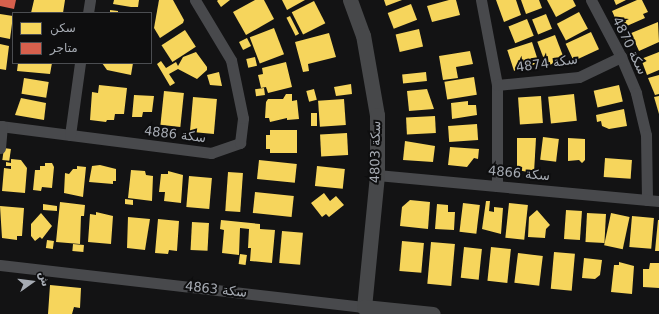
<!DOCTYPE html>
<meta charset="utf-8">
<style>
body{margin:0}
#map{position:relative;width:659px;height:314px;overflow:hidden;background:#131314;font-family:"DejaVu Sans",Cairo,sans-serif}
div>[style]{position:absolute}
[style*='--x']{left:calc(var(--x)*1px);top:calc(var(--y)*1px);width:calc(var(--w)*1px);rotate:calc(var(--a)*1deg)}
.homes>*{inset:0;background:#f6d55c;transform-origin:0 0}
.shops>*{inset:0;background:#d6604d}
.street>*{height:11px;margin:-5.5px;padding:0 5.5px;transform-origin:5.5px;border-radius:5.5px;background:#48494c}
.secondary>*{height:15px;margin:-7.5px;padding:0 7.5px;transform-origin:7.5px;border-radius:7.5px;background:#47484a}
span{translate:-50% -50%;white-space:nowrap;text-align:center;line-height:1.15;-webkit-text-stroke:4px #0e0e0f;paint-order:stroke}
.street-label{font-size:13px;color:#a6abb3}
.legend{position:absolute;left:12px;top:12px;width:140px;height:52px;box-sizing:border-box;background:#0e0e0f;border:1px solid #4b4d51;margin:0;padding:5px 7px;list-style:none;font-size:12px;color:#a6abb3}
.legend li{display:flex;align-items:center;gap:8px;height:20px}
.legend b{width:20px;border:1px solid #4b4d51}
.north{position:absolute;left:12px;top:262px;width:40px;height:40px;-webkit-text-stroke:3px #0e0e0f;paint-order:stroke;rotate:76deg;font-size:11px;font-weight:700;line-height:16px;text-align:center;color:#a6abb3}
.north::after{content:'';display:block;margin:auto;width:14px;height:18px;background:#a6abb3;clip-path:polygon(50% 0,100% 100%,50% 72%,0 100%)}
</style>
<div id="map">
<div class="homes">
<i style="clip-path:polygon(34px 0,65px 0,63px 13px,31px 13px)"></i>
<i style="clip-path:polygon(114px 0,139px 0,138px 7px,131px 7px,113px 4px)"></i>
<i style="clip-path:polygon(159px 0,173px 0,184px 20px,183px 23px,160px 38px,154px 28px)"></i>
<i style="clip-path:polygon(230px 0,221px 7px,217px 1px,218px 0)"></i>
<i style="clip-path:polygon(255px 0,264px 0,274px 19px,246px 35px,233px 12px)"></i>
<i style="clip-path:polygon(282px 0,305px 0,287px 10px)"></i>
<i style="clip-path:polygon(384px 0,402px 0,386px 6px)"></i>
<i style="clip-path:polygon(449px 0,456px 0,460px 15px,432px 22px,427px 6px)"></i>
<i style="clip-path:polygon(496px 0,516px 0,521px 15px,504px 22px)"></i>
<i style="clip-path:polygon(521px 0,539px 0,542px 8px,526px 14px)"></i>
<i style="clip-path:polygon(547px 0,573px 0,576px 6px,556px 17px)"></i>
<i style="clip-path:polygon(614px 0,626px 0,616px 5px)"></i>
<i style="clip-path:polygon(637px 0,642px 0,648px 12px,643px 14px,645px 18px,620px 29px,612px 11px)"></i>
<i style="left:314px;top:1px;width:25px;height:25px;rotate:63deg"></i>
<i style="left:411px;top:4px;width:17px;height:25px;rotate:69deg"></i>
<i style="clip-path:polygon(110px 10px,118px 11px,118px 13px,110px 13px)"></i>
<i style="left:579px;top:12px;width:19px;height:25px;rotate:62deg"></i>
<i style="clip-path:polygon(0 14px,13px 16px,10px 39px,0 37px)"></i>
<i style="left:546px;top:14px;width:16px;height:15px;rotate:68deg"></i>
<i style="left:290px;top:16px;width:20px;height:4px;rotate:63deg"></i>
<i style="left:527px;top:19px;width:18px;height:20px;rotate:68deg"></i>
<i style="clip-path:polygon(658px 22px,659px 42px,639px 51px,634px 40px,626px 43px,624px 36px)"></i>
<i style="left:274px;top:28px;width:28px;height:26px;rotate:69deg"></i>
<i style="left:419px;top:29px;width:18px;height:24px;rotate:77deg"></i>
<i style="left:185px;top:30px;width:20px;height:28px;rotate:57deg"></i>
<i style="left:591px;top:32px;width:19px;height:28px;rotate:65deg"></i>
<i style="clip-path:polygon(329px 33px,336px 57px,308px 64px,309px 71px,303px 72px,295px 42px)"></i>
<i style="left:555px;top:35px;width:26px;height:19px;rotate:69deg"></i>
<i style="left:247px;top:38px;width:9px;height:9px;rotate:63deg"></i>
<i style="left:532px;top:42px;width:22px;height:26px;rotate:72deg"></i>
<i style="clip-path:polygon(0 44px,9px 46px,6px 70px,0 69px)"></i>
<i style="clip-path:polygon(470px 51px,473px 64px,456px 67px,458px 78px,443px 80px,439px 56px)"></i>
<i style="clip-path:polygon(196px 52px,207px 67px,207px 70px,197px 79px,178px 69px,169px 74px,175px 83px,170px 86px,157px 64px,161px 61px,166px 68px,176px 62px,178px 66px,183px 57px)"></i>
<i style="clip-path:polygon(659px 52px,659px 70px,647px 75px,641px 59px)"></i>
<i style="left:255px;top:57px;width:9px;height:9px;rotate:77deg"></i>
<i style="clip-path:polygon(286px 62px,292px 87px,268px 93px,266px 87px,261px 88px,258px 75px,263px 74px,262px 68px)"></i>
<i style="clip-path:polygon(18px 63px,52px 63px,50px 74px,17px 71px)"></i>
<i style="clip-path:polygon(102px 63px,133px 63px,131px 75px,107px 70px)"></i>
<i style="clip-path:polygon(219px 72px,222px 86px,210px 85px,207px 75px)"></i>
<i style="left:426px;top:72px;width:9px;height:24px;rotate:84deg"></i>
<i style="clip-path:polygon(659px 75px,659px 94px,655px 95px,648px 78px)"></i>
<i style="left:474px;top:77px;width:18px;height:30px;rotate:81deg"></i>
<i style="left:24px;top:78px;width:25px;height:16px;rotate:9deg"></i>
<i style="clip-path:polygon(351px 84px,352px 94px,336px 96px,334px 87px)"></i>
<i style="clip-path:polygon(99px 85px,127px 88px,124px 114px,115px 114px,114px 120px,107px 120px,106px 122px,90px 120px,92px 92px,98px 93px)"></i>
<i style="left:619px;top:85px;width:17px;height:26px;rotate:77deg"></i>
<i style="left:264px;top:88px;width:7px;height:9px;rotate:82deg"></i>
<i style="left:314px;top:89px;width:11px;height:8px;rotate:75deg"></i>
<i style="clip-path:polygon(427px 89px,434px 109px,409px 111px,407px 91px)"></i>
<i style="left:164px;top:91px;width:20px;height:34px;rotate:6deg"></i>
<i style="clip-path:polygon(286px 94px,292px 94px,292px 101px,297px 100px,299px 119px,287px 120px,287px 118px,270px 122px,269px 118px,265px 118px,266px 102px,268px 99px,283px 99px)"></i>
<i style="left:574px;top:94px;width:27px;height:26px;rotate:84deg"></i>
<i style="clip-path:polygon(134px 95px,154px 96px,152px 112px,143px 112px,142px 117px,132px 117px)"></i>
<i style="left:541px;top:96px;width:27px;height:23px;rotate:86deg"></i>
<i style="clip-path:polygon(659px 96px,659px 114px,654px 97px)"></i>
<i style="left:193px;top:97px;width:24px;height:35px;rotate:5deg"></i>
<i style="clip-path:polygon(21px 98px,46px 103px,44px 120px,15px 115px)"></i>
<i style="left:344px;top:99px;width:26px;height:26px;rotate:86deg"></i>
<i style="clip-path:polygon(468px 101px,468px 105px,476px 105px,477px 115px,452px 119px,451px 103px)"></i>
<i style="clip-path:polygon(624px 109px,627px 126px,609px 129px,602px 126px,601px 121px,597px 122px,596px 115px)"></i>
<i style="left:311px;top:113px;width:6px;height:13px"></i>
<i style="left:435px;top:116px;width:17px;height:29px;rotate:87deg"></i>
<i style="left:477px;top:124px;width:16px;height:29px;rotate:86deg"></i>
<i style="clip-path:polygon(270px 130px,297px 130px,297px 153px,270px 153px,270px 149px,266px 149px,266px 135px,270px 135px)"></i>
<i style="left:347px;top:133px;width:22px;height:27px;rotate:87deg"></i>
<i style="left:543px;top:137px;width:16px;height:23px;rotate:7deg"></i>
<i style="clip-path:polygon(517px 138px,536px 138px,534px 173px,517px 170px)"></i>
<i style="clip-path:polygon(568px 138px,585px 139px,585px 160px,582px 163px,579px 160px,568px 161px)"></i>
<i style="clip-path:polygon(405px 141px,435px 146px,433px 162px,403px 160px)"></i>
<i style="clip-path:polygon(450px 147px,479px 149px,478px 159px,474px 158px,467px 167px,448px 165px)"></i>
<i style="left:4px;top:148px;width:7px;height:12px;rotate:8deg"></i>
<i style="left:605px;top:158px;width:27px;height:19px;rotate:4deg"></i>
<i style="clip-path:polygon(11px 159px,21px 160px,27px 168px,25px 193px,2px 191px,4px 168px,11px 169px,11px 166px,6px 166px,6px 162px,11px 163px)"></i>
<i style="left:259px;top:160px;width:38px;height:19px;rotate:6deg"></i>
<i style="clip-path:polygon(45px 163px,52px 163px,54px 167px,52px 188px,42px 187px,41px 191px,33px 190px,35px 170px,40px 170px,40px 166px,45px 166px)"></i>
<i style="clip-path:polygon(100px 165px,116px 169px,116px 181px,113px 181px,113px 184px,89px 182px,92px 166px)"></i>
<i style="clip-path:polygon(77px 166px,86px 167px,83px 197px,64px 193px,65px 173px,69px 174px,73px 169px,77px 169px)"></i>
<i style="left:317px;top:166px;width:28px;height:20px;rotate:6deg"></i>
<i style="clip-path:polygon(131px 170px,145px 171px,146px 175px,153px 176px,152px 201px,128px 198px)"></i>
<i style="clip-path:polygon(168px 171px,183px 175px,181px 203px,164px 201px,165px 192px,159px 192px,161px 174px,168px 174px)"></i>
<i style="left:228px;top:172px;width:15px;height:39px;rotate:4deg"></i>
<i style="left:189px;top:176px;width:23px;height:31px;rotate:5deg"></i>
<i style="left:255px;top:192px;width:39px;height:21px;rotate:6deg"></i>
<i style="clip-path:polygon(324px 193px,330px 201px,336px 196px,344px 205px,329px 217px,326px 214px,322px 217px,311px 203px)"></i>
<i style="clip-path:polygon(125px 199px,133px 200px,133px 205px,125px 204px)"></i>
<i style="clip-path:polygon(410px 200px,430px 202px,428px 229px,400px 226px,402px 207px)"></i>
<i style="clip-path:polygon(486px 201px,490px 201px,489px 211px,494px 212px,494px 207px,503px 208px,501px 234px,482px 229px)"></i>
<i style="clip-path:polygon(60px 202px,85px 205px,84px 216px,81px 216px,80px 244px,56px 242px)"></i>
<i style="left:463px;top:203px;width:17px;height:29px;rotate:7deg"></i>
<i style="left:509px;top:203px;width:19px;height:35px;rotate:6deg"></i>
<i style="clip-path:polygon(43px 204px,57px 206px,57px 211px,43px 210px)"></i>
<i style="clip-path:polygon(437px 204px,448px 205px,448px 212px,455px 212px,454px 230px,435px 229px)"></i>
<i style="clip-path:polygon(0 206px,24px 208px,22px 236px,17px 236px,17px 240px,2px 238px)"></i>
<i style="clip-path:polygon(537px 210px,550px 225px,546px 229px,545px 238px,528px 237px,529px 217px)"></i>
<i style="left:566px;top:210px;width:16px;height:29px;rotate:4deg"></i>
<i style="clip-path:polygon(96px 212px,113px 216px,111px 244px,88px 242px,90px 214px,96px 215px)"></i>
<i style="clip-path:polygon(41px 213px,52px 226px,42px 239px,40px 237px,35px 241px,31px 236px,31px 224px)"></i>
<i style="left:587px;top:213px;width:19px;height:29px;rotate:3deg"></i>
<i style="left:611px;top:213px;width:19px;height:33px;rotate:12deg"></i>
<i style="left:632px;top:216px;width:22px;height:31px;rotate:5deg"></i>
<i style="clip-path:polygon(128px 217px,150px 219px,145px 250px,127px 248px)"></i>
<i style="clip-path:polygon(158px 219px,179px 221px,177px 251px,169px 250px,168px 254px,155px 253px)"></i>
<i style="clip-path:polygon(221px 220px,260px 224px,260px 229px,275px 230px,272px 263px,250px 261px,251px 248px,248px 248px,249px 229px,240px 228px,239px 255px,222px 253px,224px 230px,220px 229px)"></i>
<i style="clip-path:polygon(658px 220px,659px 220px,659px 251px,655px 251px)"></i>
<i style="left:192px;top:222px;width:17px;height:28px;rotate:3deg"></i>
<i style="left:282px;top:231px;width:21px;height:32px;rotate:5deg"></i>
<i style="left:47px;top:240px;width:7px;height:8px;rotate:8deg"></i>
<i style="left:402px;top:241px;width:22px;height:30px;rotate:5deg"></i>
<i style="left:431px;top:242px;width:24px;height:42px;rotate:5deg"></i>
<i style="left:73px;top:244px;width:11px;height:7px;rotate:5deg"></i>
<i style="left:464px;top:247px;width:18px;height:31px;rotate:6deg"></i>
<i style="left:491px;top:247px;width:20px;height:34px;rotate:6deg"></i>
<i style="left:554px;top:252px;width:21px;height:37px;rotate:5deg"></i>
<i style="left:518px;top:253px;width:25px;height:30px;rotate:7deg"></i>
<i style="left:240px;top:254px;width:7px;height:10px;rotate:8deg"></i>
<i style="clip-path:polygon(584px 258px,602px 260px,600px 275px,595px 279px,582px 278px)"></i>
<i style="clip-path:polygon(619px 262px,634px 266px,632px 294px,611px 292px,614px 265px,619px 265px)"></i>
<i style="clip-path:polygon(650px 263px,659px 263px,659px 288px,643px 287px,643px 269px,649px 269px)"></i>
<i style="clip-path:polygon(50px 285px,81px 288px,80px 308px,74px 307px,72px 314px,48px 314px)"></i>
</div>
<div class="shops">
<i style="clip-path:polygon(0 0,16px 0,14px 9px,0 6px)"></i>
</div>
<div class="street">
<i style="--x:481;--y:0;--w:86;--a:79.3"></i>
<i style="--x:497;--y:85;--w:101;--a:90"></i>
<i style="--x:591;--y:0;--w:64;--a:62.2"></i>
<i style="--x:621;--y:57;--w:39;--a:67"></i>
<i style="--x:636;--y:93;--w:43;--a:76.6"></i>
<i style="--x:646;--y:135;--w:65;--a:89.1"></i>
<i style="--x:88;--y:13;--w:13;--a:-81"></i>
<i style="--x:497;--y:85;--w:82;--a:-5.6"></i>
<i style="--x:579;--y:77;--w:47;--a:-25.5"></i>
<i style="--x:0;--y:126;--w:213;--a:7.3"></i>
<i style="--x:211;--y:153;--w:31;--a:-19"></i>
<i style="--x:240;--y:143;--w:25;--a:-83"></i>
<i style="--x:243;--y:118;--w:59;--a:-101.7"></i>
<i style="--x:231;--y:60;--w:70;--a:-121"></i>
<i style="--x:70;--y:135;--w:73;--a:-82.1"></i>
<i style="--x:0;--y:148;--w:22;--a:-85"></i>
<i style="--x:377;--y:175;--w:283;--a:5.3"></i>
<i style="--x:0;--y:265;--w:366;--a:6.6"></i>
</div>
<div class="secondary">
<i style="--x:350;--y:0;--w:37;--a:70"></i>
<i style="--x:363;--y:35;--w:81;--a:80.1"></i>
<i style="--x:377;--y:115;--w:60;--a:90"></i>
<i style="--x:377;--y:175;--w:133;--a:95.6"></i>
<i style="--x:364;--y:307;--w:69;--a:5.8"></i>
</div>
<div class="street-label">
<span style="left:629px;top:46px;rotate:64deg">سكة 4870</span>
<span style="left:547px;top:64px;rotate:-8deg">سكة 4874</span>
<span style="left:175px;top:135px;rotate:7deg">سكة 4886</span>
<span style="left:376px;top:152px;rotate:-89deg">سكة 4803</span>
<span style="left:519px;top:174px;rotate:5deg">سكة 4866</span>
<span style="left:216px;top:290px;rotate:6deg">سكة 4863</span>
</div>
<ul class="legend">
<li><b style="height:11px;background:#f6d55c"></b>سكن</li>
<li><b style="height:11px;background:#d6604d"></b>متاجر</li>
</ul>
<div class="north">ش</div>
</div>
